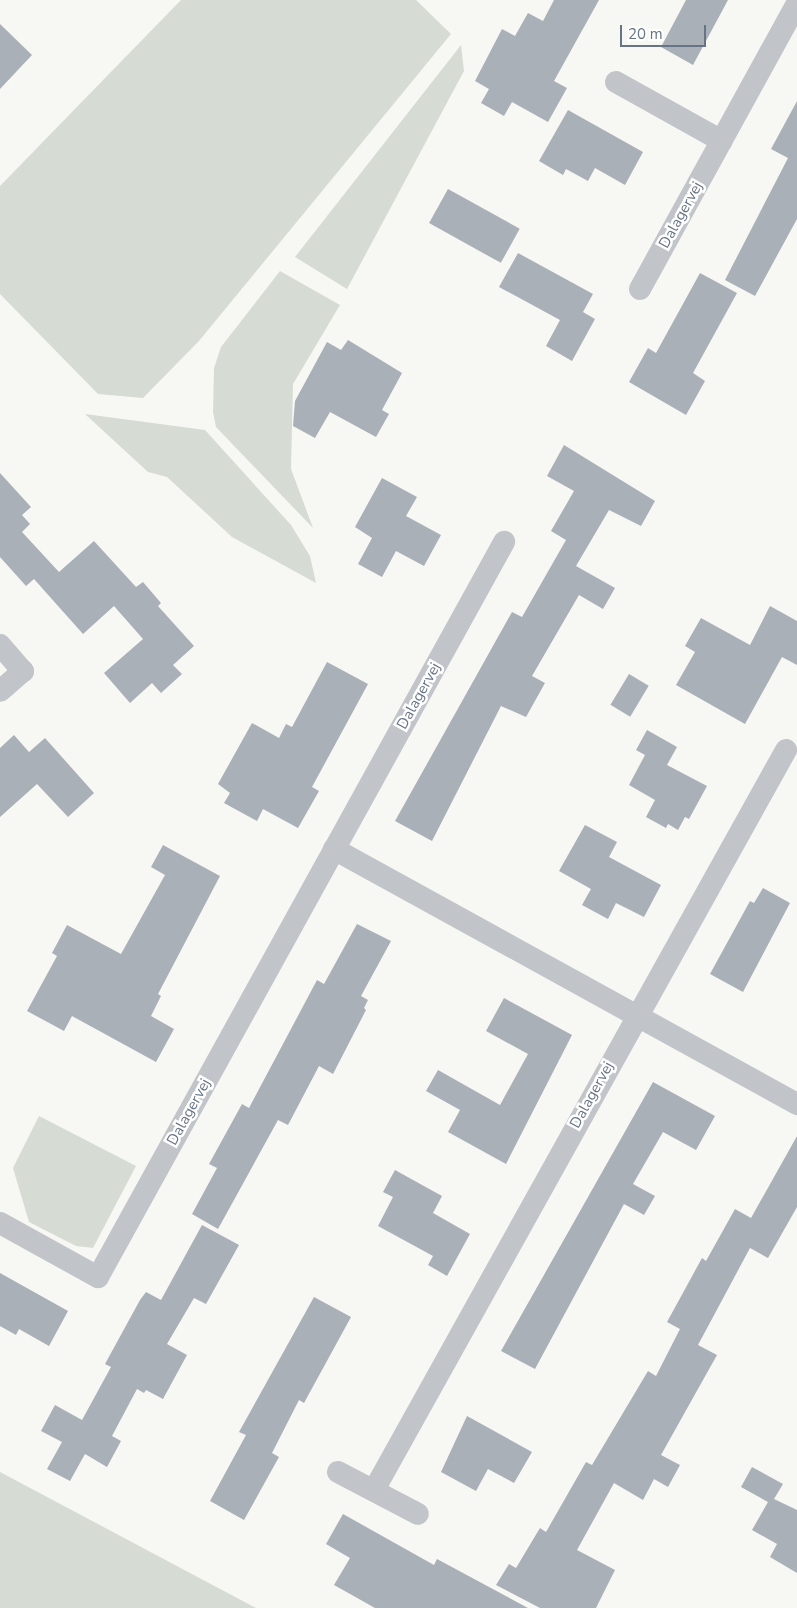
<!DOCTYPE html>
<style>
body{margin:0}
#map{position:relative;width:797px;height:1608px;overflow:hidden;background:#f7f7f4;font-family:"Nunito Sans",sans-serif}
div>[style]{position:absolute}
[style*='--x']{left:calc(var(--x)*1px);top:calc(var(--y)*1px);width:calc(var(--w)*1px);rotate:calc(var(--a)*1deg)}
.green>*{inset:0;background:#d6dcd4}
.building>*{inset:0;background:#aab0b7;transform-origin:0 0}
.minor>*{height:22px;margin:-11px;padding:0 11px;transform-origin:11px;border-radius:11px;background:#c1c4c8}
span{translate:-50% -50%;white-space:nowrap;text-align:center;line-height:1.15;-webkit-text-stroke:5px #fff;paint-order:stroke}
.street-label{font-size:15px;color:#677485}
.scale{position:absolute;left:620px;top:25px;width:86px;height:22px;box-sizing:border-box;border:2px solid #677485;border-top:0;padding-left:6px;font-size:15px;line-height:18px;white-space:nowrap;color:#677485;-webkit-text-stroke:4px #fff;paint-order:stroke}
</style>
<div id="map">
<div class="green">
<i style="clip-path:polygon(181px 0,416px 0,451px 34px,199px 341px,143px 398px,98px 394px,0 294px,0 186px)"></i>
<i style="clip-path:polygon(461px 45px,464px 71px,347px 289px,295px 257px)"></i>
<i style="clip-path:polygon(280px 271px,340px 305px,293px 384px,291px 469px,313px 528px,216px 427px,213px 412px,214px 368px,221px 347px)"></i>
<i style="clip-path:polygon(85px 414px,205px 430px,291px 525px,310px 556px,316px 583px,232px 537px,167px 477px,148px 472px)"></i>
<i style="clip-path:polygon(39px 1116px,136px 1166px,93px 1248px,76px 1246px,29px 1222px,13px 1168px)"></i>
<i style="clip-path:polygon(0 1472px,256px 1608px,0 1608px)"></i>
</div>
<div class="building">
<i style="clip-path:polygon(554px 0,599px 0,554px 81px,567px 88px,548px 122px,512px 102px,504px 116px,481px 103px,489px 89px,475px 81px,502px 29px,515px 36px,528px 13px,543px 21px)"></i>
<i style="clip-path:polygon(686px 0,728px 0,693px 65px,661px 47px)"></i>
<i style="clip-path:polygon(0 24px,32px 55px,0 89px)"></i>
<i style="clip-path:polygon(797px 101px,797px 219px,755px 296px,725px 280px,788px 158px,771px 149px)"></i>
<i style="clip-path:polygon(568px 110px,643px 152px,625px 185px,595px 168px,588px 181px,566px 169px,563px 175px,539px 161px)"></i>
<i style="left:448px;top:189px;width:82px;height:39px;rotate:29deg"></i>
<i style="clip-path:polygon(518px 253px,593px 294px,583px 312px,595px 319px,572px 361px,546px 346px,560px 320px,499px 287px)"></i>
<i style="clip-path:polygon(700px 273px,737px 293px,693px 373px,705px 381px,686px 415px,629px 382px,648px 348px,656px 353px)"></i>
<i style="clip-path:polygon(348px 340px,402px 373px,382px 410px,389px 414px,376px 437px,330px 412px,315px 438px,293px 426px,295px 401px,327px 342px,341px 350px)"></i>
<i style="clip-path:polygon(564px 445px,655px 501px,641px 526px,609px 510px,576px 566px,615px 588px,603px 609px,579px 595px,532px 676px,545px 683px,526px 717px,501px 706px,432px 841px,395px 821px,512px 612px,522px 617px,566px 540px,551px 531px,574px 491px,547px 476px)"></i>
<i style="clip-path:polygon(0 473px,31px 507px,22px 515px,30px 524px,22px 532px,59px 572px,94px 541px,136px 587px,143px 582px,161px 603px,158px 606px,194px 646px,173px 665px,182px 674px,161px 693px,152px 683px,130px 703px,104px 673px,143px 639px,114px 606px,83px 634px,34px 579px,26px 586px,0 557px)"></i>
<i style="clip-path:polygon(382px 478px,417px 497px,406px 516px,441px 535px,424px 566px,396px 551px,382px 577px,358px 564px,372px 538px,355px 527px)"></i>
<i style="clip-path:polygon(770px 606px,797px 621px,797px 665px,782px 657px,745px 724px,676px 685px,695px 652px,685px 646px,701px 618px,750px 645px)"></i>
<i style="clip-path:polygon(327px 662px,368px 684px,312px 787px,319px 791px,298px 828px,263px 809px,257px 821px,224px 803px,230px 793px,218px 784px,252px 723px,279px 738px,286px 724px,292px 727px)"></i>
<i style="left:629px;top:674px;width:23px;height:36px;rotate:31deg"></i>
<i style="clip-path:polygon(647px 730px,677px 747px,667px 765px,707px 786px,689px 819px,685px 817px,678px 830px,668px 824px,666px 828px,646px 817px,655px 800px,629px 785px,645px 755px,636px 750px)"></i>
<i style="clip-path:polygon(14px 735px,29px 752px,45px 738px,94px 793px,68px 817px,37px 784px,0 817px,0 748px)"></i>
<i style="clip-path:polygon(585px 825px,617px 842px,609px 857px,661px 885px,644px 917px,616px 903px,608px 919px,582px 905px,591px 889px,559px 871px)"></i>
<i style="clip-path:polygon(163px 845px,220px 876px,158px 994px,161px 996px,151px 1016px,174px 1029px,156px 1062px,72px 1016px,64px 1031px,27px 1011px,57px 956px,52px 953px,67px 925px,121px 954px,165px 875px,151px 867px)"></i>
<i style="clip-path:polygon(763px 888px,790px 903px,743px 992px,710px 974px,750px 901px,754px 903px)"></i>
<i style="clip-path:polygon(357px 924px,391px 941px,361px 996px,368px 1000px,364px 1008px,366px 1010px,333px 1074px,319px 1066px,288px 1125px,278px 1120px,218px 1229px,192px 1214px,217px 1168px,209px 1164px,242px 1104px,249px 1108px,317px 980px,324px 984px)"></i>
<i style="clip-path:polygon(504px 998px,572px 1035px,506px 1164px,448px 1132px,460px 1110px,426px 1091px,438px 1070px,500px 1105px,528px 1054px,486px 1031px)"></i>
<i style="clip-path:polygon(653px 1082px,715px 1116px,696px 1150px,663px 1132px,633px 1184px,655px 1196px,644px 1215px,624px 1204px,535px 1369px,501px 1351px)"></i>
<i style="clip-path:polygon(797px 1136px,797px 1207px,768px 1258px,750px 1248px,698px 1345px,717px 1355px,661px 1455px,680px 1465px,668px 1487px,654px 1479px,643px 1500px,614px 1483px,577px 1550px,615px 1570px,596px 1608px,540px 1608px,496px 1585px,509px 1564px,516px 1568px,540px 1528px,546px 1532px,586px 1462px,592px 1465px,648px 1371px,656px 1376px,680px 1329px,667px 1322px,702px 1258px,706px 1261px,735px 1209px,751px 1218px)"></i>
<i style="clip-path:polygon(395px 1170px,442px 1196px,433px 1213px,470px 1234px,447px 1276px,428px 1265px,433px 1256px,378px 1226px,393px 1197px,383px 1192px)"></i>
<i style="clip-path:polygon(202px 1225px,239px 1245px,206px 1304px,194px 1298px,167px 1344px,187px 1355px,163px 1399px,146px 1390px,144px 1393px,137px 1389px,112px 1436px,121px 1441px,107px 1467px,85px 1454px,70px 1481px,47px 1469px,62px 1442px,41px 1431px,55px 1405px,82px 1420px,111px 1367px,105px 1364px,140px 1300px,146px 1292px,161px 1300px)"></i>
<i style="clip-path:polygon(0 1273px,68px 1311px,49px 1346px,19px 1329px,16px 1335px,0 1326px)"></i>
<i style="clip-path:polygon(314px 1297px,351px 1317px,304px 1403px,299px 1400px,272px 1453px,279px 1457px,244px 1520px,210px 1501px,246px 1435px,239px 1432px)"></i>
<i style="clip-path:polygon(467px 1416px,532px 1452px,514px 1483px,488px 1469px,476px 1491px,441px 1472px)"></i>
<i style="clip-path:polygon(752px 1467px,783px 1484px,774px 1499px,797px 1510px,797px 1573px,770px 1557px,777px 1544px,752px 1530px,768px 1502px,741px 1487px)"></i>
<i style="clip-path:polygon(343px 1514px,434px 1565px,437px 1559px,528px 1608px,375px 1608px,334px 1585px,350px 1558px,326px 1544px)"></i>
</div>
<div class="minor">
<i style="--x:616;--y:82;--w:121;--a:29.1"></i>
<i style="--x:640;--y:289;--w:325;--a:-61.2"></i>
<i style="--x:0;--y:645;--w:35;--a:49"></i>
<i style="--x:23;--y:671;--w:30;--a:139"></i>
<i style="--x:334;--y:849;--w:529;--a:28.84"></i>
<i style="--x:0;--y:1223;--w:112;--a:28.9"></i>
<i style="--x:98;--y:1277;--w:840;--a:-61.08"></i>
<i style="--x:338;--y:1472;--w:90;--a:27.7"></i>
<i style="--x:374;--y:1490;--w:847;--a:-60.89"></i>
</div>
<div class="street-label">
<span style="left:681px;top:215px;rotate:-61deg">Dalagervej</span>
<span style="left:419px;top:696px;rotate:-61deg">Dalagervej</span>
<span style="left:592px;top:1095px;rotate:-61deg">Dalagervej</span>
<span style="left:189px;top:1112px;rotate:-61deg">Dalagervej</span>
</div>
<div class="scale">20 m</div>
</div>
